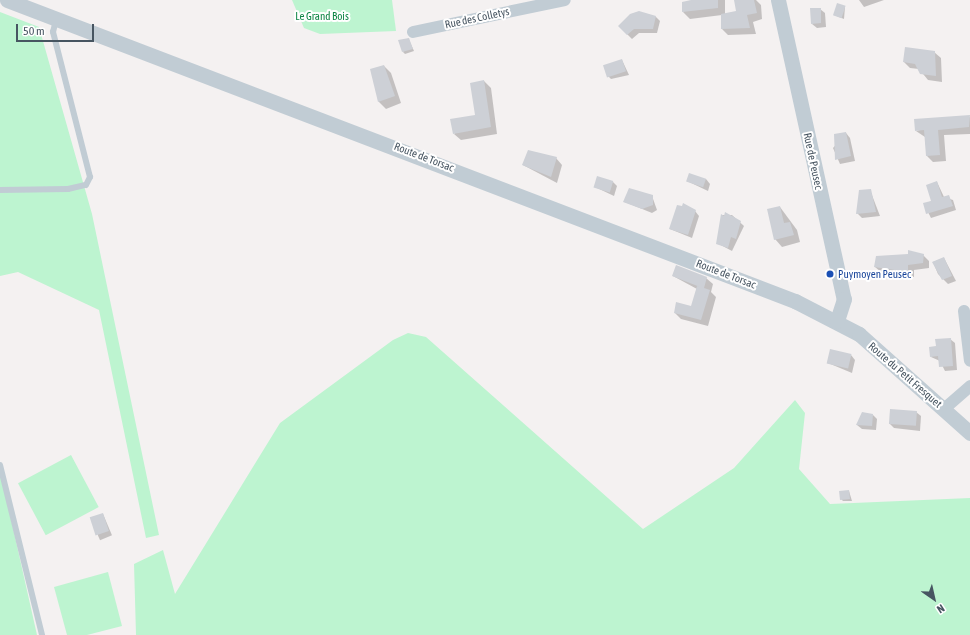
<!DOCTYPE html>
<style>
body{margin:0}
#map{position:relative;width:970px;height:635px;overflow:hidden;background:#f4f1f1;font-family:"Asap Condensed",sans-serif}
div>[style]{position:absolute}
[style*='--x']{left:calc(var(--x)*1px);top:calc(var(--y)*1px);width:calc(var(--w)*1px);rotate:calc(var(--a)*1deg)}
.green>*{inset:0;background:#bdf4d0;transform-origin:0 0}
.shadow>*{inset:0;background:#0003;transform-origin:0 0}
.building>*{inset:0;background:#cdd0d6;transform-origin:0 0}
.service>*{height:6px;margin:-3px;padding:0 3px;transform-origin:3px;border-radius:3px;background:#c1ccd4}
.minor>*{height:12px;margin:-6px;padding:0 6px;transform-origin:6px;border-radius:6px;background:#c1ccd4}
.tertiary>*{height:15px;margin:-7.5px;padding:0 7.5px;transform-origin:7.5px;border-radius:7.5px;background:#c1ccd4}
.dots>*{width:11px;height:11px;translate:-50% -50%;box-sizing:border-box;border:2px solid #fff;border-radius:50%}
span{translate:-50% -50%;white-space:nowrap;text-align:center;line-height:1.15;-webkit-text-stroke:4px #fff;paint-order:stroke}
.park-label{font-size:11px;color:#0f8545}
.street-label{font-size:11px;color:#475561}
.transit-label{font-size:11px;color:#164399}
.left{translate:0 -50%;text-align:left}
.north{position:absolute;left:914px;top:579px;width:40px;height:40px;-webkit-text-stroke:3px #fff;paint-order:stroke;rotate:146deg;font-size:11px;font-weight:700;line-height:16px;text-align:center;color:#475561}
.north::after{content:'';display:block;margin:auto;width:14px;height:18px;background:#475561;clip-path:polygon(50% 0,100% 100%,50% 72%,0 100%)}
.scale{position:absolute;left:16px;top:24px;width:78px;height:18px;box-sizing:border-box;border:2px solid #475561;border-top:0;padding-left:5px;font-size:12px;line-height:14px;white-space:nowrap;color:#475561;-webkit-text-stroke:3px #fff;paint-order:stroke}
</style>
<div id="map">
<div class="green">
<i style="clip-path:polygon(292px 0,392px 0,396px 31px,320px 34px,304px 28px)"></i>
<i style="clip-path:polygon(0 12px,39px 27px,92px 214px,159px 535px,146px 538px,99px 310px,18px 272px,0 276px)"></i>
<i style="clip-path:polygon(408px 333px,426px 337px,643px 529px,734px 468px,795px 400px,805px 413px,799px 469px,830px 504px,970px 498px,970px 635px,136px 635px,134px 564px,163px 550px,175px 594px,280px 423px,393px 340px)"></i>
<i style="left:71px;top:455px;width:59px;height:60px;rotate:62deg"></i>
<i style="clip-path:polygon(0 470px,37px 635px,0 635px)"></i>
<i style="clip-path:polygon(108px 572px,122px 626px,87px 635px,67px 635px,54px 587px)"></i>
</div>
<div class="shadow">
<i style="clip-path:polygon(692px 0,725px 0,725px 14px,737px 12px,735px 0,756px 0,761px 5px,762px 19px,753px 22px,756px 34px,728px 35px,722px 29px,722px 15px,690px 19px,683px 12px)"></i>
<i style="clip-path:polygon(859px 0,884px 0,864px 7px)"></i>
<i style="clip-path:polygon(845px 7px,844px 19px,834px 15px)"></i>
<i style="clip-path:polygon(820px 9px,825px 13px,826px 27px,817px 28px,812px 24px)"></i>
<i style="clip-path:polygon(631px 15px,656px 17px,660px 21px,657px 33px,639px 33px,632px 39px,619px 26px)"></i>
<i style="clip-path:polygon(409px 40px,414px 51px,405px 54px,403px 52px)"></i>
<i style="clip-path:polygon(934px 52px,941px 58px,942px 82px,928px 80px,919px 69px,910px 68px,904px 62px)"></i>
<i style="clip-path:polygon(622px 60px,629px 75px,611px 79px,607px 75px)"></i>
<i style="clip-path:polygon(384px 66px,391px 73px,401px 103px,386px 109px,379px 102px,371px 70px)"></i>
<i style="clip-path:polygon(484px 81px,491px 88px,497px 134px,461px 140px,454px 134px,477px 116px)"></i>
<i style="clip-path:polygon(970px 117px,970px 134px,944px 135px,946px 161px,933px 162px,927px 156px,925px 137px,916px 131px)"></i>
<i style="clip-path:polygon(846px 133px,850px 138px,855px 161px,840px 164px,833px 148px)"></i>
<i style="clip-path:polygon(556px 158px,562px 165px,557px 183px,523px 165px)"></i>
<i style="clip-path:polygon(706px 179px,710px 184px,708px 191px,687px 181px)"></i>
<i style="clip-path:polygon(613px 182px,617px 186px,614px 196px,595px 187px)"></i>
<i style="clip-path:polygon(937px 182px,944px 197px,953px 200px,956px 210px,931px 218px,924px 204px,932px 201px)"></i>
<i style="clip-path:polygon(870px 190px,880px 216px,862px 218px,857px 213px)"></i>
<i style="clip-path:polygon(652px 196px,657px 210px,652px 213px,625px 202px)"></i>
<i style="clip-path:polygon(780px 207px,797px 230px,800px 242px,782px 247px,775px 239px)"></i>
<i style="clip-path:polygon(695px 211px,699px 216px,692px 238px,670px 229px)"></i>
<i style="clip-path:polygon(722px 215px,732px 215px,744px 226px,732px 251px,717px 243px)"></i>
<i style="clip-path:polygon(923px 255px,929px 261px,929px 268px,914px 270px,914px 277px,881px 272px,875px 267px)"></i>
<i style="clip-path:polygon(944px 258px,956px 281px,948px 284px,938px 274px,933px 262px)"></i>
<i style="clip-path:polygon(673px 276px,706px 278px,713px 284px,711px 292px,716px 297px,708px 326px,681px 319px,675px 313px,692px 307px,697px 289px)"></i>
<i style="clip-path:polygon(950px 339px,955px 343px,957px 370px,945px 371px,940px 361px,931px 357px,937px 347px)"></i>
<i style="clip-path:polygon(851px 355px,855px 360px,852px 373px,828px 363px)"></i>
<i style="clip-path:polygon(916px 412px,921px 416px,920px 431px,894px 428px,890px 424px)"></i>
<i style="clip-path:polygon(873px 415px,877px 419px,876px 430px,862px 429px,857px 425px)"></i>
<i style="clip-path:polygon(849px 491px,852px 501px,843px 501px,841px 499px)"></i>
<i style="left:103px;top:514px;width:23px;height:13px;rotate:67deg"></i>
</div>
<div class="building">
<i style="clip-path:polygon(691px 0,718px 0,718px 8px,682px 12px,682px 2px)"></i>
<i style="clip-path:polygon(734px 0,754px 0,757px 13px,747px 15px,750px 28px,721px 29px,721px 14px,736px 11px)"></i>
<i style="left:837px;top:3px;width:9px;height:13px;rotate:18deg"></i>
<i style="clip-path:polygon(810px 8px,821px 8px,821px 23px,811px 24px)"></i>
<i style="clip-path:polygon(639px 11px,656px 16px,653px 29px,634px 29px,627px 35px,618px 26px,630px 14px)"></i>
<i style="clip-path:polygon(409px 38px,413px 49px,402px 52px,398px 40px)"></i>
<i style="clip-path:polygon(905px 47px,935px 51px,936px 76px,920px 74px,915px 64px,903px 62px)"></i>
<i style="left:622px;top:59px;width:13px;height:20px;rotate:72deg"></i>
<i style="clip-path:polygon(384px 65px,395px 96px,378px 102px,370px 69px)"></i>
<i style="clip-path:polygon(484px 80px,491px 127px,453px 134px,450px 119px,475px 115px,470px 83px)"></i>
<i style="clip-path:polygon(970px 115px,969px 127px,938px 130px,940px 155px,926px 156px,924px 130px,915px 131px,914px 119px)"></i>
<i style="clip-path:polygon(846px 132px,851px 156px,835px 160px,834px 134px)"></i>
<i style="clip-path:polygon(528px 150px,557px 157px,551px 177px,522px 165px)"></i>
<i style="left:689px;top:173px;width:18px;height:9px;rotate:19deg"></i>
<i style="left:597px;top:176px;width:17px;height:12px;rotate:17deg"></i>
<i style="clip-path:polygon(937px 181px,942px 197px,949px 195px,953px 206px,926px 214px,923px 203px,931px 201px,926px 185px)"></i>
<i style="clip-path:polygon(629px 188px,653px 195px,653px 205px,642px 209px,623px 202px)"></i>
<i style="clip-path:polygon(871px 189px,876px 212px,856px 214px,859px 190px)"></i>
<i style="clip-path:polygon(683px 203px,696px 210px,688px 235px,669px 229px,677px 205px,682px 206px)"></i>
<i style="clip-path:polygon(780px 206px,784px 223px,790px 222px,794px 235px,774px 240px,767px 209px)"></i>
<i style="clip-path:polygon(725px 212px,741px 221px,736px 239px,731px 237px,728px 248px,716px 244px,721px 214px,724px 216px)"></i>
<i style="clip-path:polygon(908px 250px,924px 254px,923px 263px,908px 265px,908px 272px,874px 267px,876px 256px,908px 254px)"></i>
<i style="clip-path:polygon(944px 257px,952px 276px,942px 280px,932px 262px)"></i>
<i style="clip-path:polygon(676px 265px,707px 277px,704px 288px,710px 290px,701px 320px,674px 313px,676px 302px,691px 306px,697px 286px,700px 287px,672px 276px)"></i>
<i style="clip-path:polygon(951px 338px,953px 366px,939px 367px,938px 356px,930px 357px,929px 347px,936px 346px,935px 339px)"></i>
<i style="left:830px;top:349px;width:22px;height:15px;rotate:13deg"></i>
<i style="left:890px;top:409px;width:27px;height:15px;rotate:4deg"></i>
<i style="clip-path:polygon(862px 412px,873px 414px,872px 426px,856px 425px)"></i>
<i style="left:849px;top:490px;width:9px;height:10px;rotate:84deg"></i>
<i style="left:103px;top:513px;width:19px;height:14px;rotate:72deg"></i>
</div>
<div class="service">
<i style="--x:0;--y:190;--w:68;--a:-0.8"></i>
<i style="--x:68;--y:189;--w:18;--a:-13"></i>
<i style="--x:86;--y:185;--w:9;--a:-63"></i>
<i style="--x:90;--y:177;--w:150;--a:-104.3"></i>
<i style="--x:53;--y:32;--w:12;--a:-76"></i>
<i style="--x:0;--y:465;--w:175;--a:76.1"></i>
</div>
<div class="minor">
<i style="--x:413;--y:32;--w:155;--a:-11.9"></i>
<i style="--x:964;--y:311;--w:50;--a:83.2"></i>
<i style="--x:944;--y:409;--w:35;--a:-41"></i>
</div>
<div class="tertiary">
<i style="--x:7;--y:0;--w:844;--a:20.91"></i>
<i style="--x:795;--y:301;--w:72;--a:27.3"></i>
<i style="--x:859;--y:334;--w:149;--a:41.7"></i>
<i style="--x:778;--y:0;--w:306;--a:77.6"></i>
<i style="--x:844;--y:299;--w:23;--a:108"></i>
</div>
<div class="dots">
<i style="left:830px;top:274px;background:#1a4fb4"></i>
</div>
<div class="park-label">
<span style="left:322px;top:16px">Le Grand Bois</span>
</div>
<div class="street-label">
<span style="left:477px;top:18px;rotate:-12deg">Rue des Colletys</span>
<span style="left:424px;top:157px;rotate:21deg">Route de Torsac</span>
<span style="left:813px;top:161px;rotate:78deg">Rue de Peusec</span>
<span style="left:726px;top:274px;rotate:21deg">Route de Torsac</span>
<span style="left:905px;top:375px;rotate:41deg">Route du Petit Fresquet</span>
</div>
<div class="transit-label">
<span class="left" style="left:838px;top:274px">Puymoyen Peusec</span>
</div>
<div class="north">N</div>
<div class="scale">50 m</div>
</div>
